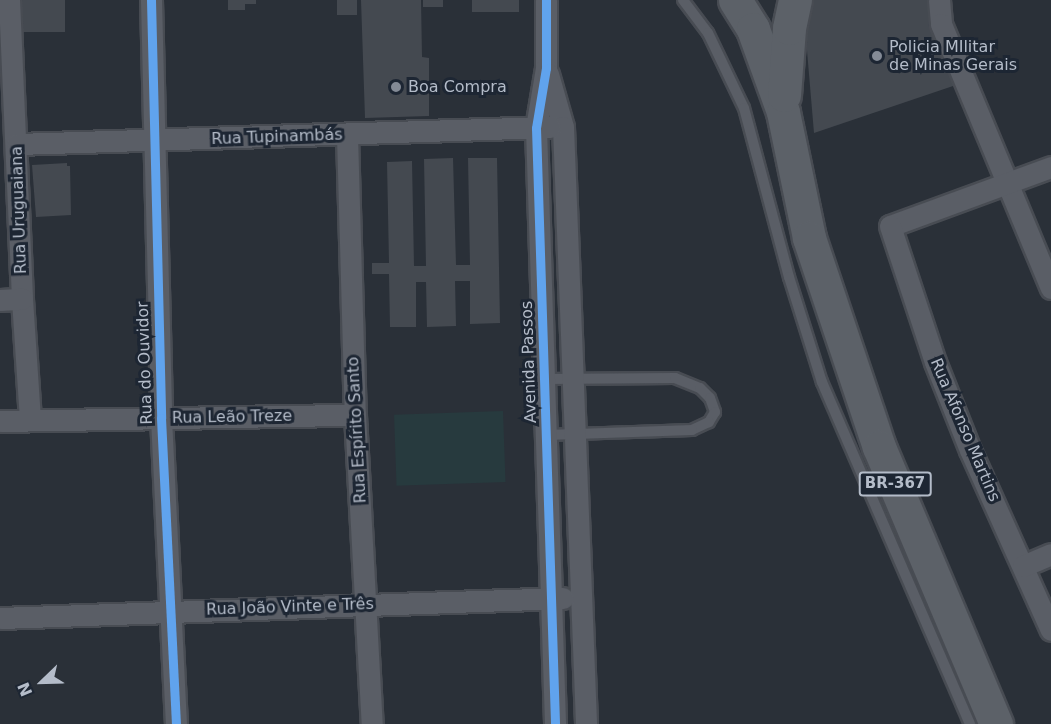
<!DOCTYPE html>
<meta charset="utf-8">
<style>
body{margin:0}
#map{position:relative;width:1051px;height:724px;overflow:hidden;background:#2a3038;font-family:"DejaVu Sans",sans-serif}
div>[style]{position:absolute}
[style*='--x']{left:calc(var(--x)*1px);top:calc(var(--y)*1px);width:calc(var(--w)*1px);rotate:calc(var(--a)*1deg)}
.green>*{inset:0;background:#273a3e;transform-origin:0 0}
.building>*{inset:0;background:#444950;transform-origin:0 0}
.roads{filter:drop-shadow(2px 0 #484c53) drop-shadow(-2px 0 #484c53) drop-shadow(0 2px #484c53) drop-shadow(0 -2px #484c53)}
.lane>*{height:10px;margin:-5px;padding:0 5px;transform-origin:5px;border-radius:5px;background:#5a5e66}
.street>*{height:21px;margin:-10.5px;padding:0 10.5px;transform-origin:10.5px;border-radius:10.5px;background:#5a5e66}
.primary>*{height:33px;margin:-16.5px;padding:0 16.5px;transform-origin:16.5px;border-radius:16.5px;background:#5c6168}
.cycleway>*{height:9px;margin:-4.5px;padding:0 4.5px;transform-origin:4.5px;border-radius:4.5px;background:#60a3ed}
.dots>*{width:16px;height:16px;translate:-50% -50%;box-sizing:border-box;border:3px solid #1d2633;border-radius:50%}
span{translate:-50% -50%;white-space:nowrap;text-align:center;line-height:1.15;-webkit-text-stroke:6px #1d2633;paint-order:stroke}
.shield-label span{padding:2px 4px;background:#1d2633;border:2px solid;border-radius:4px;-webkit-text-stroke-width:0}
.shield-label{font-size:15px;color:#b4bcc9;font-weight:700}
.poi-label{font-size:16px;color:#b4bcc9}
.left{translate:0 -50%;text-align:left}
.street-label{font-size:16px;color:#b4bcc9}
.north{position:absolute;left:12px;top:652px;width:60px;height:60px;-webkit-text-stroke:4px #1d2633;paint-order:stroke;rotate:247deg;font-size:16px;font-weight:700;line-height:24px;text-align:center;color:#b4bcc9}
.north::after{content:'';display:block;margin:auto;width:21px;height:27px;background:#b4bcc9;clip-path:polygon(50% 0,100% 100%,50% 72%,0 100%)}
</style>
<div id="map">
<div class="green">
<i style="left:503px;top:411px;width:71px;height:109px;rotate:88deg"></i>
</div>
<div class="building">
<i style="left:20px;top:0;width:45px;height:32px"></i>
<i style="clip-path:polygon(228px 0,256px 0,256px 4px,245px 4px,245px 10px,228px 10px)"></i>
<i style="left:337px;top:0;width:20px;height:15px"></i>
<i style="clip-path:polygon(361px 0,421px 0,422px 57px,429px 58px,429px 116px,365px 118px)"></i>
<i style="left:423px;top:0;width:20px;height:7px"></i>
<i style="left:472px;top:0;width:47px;height:12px"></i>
<i style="clip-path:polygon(814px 0,928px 0,956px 85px,814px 133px,805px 27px)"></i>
<i style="clip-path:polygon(453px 158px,456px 265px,470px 265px,468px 158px,497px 158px,500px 323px,470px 324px,470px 281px,455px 281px,456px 326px,427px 327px,426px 282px,416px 282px,416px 327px,390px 327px,389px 274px,372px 274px,372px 263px,389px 263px,387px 162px,412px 161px,414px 266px,426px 266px,424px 159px)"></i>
<i style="clip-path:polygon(67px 163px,67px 166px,70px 166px,71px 215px,36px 217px,32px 165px)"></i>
</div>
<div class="roads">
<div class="lane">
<i style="--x:683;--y:0;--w:41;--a:52.9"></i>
<i style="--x:708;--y:33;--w:83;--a:64.4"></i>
<i style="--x:744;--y:108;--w:175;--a:75.1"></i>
<i style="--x:789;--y:277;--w:110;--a:72.6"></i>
<i style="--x:822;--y:382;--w:373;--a:66.6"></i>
<i style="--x:545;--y:379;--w:130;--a:-0.4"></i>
<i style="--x:675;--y:378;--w:27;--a:22"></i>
<i style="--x:700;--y:388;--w:14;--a:45"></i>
<i style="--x:710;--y:398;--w:15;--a:70"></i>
<i style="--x:715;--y:412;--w:12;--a:121"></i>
<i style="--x:709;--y:422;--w:19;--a:155"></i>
<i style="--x:692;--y:430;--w:146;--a:178"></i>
</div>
<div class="street">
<i style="--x:9;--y:0;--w:299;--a:87.5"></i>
<i style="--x:22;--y:299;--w:121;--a:86.2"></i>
<i style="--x:151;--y:0;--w:418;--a:88.6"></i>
<i style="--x:161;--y:418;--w:306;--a:87.2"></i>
<i style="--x:546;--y:0;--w:68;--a:90"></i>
<i style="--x:546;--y:68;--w:61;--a:99.5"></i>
<i style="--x:536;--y:128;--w:596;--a:88.17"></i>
<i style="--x:939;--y:0;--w:24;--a:85"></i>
<i style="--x:941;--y:24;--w:286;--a:67.4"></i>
<i style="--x:548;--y:74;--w:55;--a:74.2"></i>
<i style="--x:563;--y:127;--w:597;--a:87.79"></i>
<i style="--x:347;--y:135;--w:280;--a:88.4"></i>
<i style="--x:355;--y:415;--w:309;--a:86.9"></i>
<i style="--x:17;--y:144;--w:533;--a:-1.83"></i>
<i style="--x:1051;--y:167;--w:171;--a:159.9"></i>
<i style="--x:890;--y:226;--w:143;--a:71.7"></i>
<i style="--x:935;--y:362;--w:95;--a:68.3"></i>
<i style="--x:970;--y:450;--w:197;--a:65.8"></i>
<i style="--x:0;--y:300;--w:22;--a:-3"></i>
<i style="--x:0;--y:421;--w:355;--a:-1"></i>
<i style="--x:1023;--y:566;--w:30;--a:-23"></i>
<i style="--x:0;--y:618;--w:563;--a:-2.03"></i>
</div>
<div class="primary">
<i style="--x:735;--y:0;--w:34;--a:58"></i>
<i style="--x:753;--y:29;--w:88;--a:70.1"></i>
<i style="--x:783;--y:112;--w:129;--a:78.3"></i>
<i style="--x:809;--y:238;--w:220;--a:71.5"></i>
<i style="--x:879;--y:447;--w:301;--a:67.1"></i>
<i style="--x:784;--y:95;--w:67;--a:-85.7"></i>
<i style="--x:789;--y:28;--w:29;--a:-78"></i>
</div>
</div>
<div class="cycleway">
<i style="--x:151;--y:0;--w:418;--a:88.6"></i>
<i style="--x:161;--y:418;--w:306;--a:87.2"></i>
<i style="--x:546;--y:0;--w:68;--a:90"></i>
<i style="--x:546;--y:68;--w:61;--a:99.5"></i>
<i style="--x:536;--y:128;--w:596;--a:88.17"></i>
</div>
<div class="dots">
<i style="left:877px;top:56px;background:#848b96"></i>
<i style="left:396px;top:87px;background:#848b96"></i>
</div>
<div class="shield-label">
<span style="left:895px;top:484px">BR-367</span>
</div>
<div class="poi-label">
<span class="left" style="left:889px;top:56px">Policia MIlitar<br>de Minas Gerais</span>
<span class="left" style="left:408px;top:87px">Boa Compra</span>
</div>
<div class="street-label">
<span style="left:277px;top:137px;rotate:-2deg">Rua Tupinambás</span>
<span style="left:19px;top:210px;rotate:-92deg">Rua Uruguaiana</span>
<span style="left:529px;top:362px;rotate:-92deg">Avenida Passos</span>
<span style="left:145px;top:363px;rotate:-92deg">Rua do Ouvidor</span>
<span style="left:232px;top:417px;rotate:-1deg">Rua Leão Treze</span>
<span style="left:357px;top:430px;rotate:-93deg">Rua Espírito Santo</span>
<span style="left:965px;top:430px;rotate:67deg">Rua Afonso Martins</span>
<span style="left:290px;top:607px;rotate:-2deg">Rua João Vinte e Três</span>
</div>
<div class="north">N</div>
</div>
